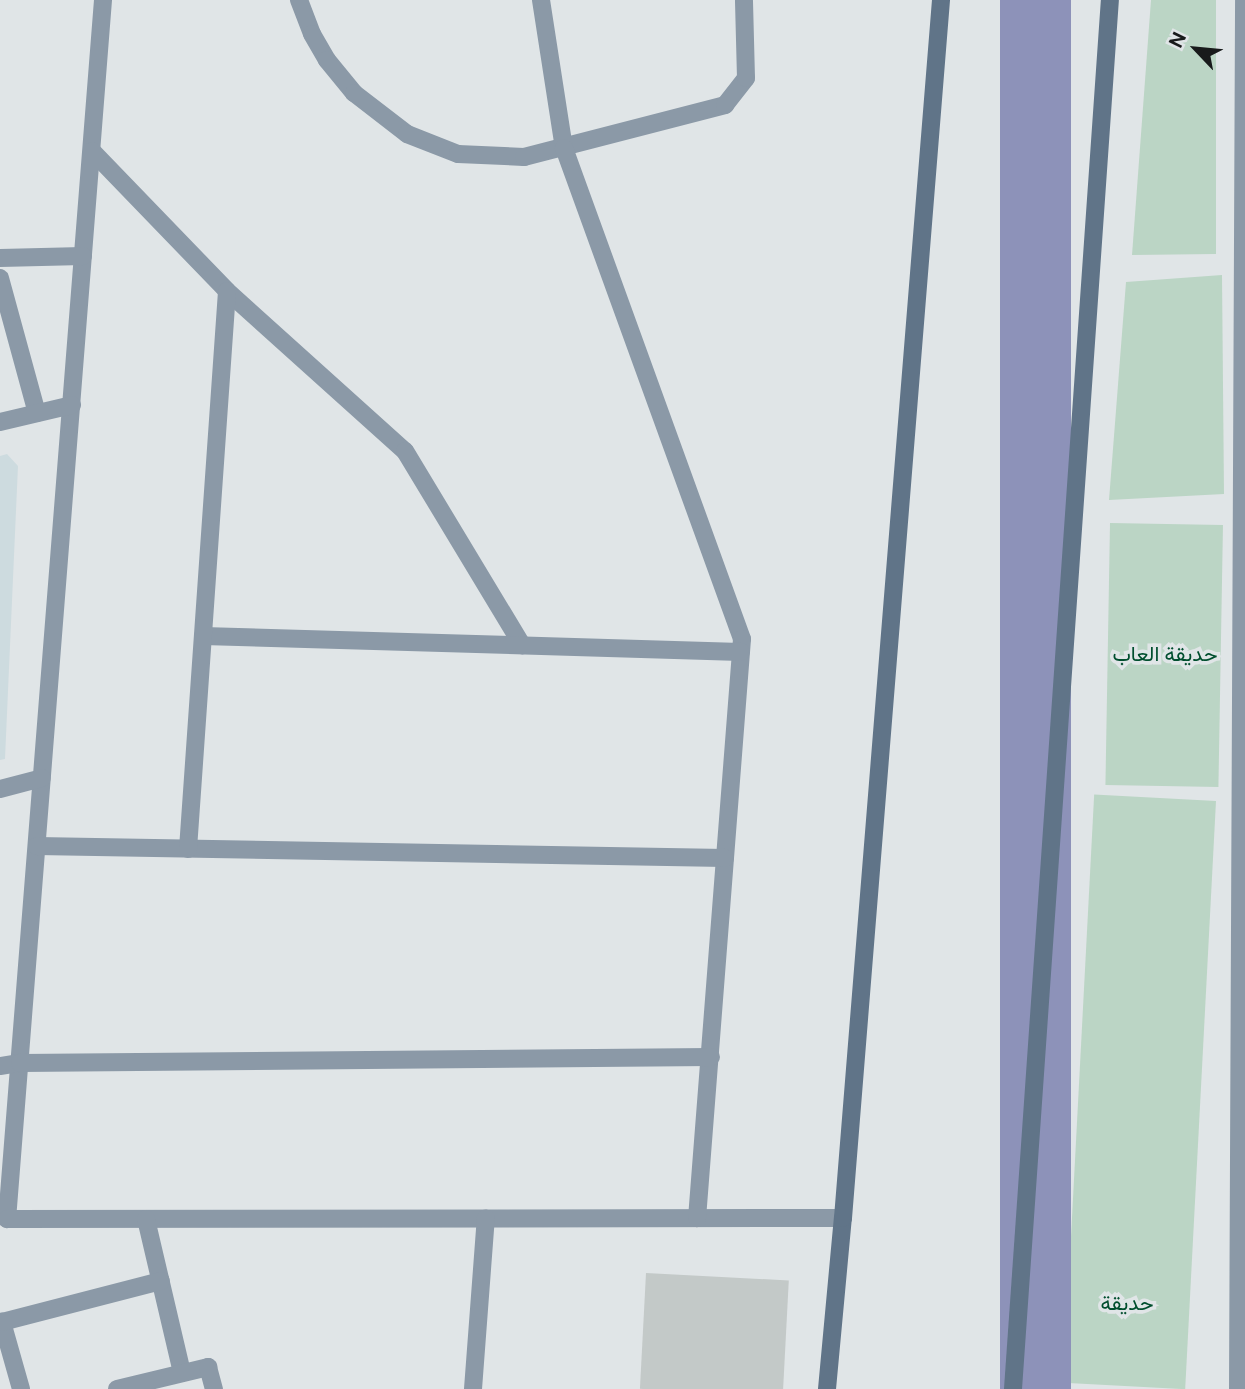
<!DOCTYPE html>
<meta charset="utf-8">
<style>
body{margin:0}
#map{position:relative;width:1245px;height:1389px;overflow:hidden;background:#e0e5e7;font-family:"Public Sans",Vazirmatn,sans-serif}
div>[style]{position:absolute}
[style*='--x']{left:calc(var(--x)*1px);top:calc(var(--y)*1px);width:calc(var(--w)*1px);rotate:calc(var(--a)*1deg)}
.built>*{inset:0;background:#cddbdf}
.green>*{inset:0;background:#bbd5c5;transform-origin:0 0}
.water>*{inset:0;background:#8d92b9;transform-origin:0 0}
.building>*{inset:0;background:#c3c9c8;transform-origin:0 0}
.minor>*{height:18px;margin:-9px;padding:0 9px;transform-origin:9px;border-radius:9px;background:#8b99a7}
.tertiary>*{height:18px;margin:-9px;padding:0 9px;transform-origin:9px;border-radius:9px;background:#8b99a7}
.secondary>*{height:18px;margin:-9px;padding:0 9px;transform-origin:9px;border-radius:9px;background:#607488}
span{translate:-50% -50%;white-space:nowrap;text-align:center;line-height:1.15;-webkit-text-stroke:7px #e0e5e7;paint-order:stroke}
.park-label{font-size:21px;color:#004e2e}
.north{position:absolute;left:1161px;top:14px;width:70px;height:70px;-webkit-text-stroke:5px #e0e5e7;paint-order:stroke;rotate:296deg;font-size:19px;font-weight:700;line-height:28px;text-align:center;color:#181a1b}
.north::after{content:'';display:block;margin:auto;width:24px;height:32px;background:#181a1b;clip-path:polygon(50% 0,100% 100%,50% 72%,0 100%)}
</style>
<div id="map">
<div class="built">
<i style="clip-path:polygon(7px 454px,18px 466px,5px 759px,0 760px,0 456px)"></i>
</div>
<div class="green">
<i style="clip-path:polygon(1151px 0,1216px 0,1216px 254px,1132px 255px)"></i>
<i style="clip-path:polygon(1222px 275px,1224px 494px,1109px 500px,1126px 282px)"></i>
<i style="left:1110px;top:523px;width:113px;height:262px;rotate:1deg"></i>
<i style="left:1216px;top:801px;width:589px;height:122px;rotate:93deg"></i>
</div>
<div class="water">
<i style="left:1000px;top:0;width:71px;height:1393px"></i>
</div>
<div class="building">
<i style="left:646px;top:1273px;width:143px;height:116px;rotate:3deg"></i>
</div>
<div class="minor">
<i style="--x:103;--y:0;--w:1223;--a:94.5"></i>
<i style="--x:7;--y:1219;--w:836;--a:-0.07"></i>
<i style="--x:299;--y:0;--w:36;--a:69"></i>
<i style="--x:312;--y:34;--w:30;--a:60"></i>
<i style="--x:327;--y:60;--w:43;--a:50.7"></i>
<i style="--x:354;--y:93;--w:67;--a:37.7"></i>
<i style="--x:407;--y:134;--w:55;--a:21.4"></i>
<i style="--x:458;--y:154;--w:66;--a:2.6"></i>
<i style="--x:524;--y:157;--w:208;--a:-14.5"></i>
<i style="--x:725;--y:105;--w:34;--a:-52"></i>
<i style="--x:746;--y:78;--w:78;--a:-91.5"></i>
<i style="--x:541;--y:0;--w:150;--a:81.2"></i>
<i style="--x:564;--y:148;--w:522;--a:70.07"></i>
<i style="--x:742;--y:639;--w:581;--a:94.44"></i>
<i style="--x:92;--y:151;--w:194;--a:46"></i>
<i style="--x:227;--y:291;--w:239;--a:42"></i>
<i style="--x:405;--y:451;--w:227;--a:58.9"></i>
<i style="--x:0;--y:258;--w:83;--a:-1.4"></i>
<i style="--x:0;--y:278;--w:140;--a:74.7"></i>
<i style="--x:0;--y:422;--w:74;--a:-13.3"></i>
<i style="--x:203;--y:636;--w:538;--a:1.7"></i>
<i style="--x:0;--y:789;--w:43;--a:-14.7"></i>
<i style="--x:37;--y:846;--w:688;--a:1"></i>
<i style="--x:188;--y:849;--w:559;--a:-86"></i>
<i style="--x:0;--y:1066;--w:20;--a:-9"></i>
<i style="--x:20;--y:1063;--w:691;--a:-0.5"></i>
<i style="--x:146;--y:1219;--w:158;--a:76.8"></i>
<i style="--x:21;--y:1389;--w:70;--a:-105.8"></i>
<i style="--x:2;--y:1322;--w:164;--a:-14.5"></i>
<i style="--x:117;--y:1389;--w:94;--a:-13.6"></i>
<i style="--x:208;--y:1367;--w:23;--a:75"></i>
<i style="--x:473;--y:1389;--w:171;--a:-85.7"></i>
</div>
<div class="tertiary">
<i style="--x:1238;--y:1389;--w:1389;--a:-89.75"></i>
</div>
<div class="secondary">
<i style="--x:827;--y:1389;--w:172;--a:-84.7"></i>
<i style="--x:843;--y:1218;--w:1222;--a:-85.4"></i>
<i style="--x:1013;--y:1389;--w:1392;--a:-86.01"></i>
</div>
<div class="park-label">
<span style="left:1165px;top:654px">حديقة العاب</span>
<span style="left:1127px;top:1303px">حديقة</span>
</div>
<div class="north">N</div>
</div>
